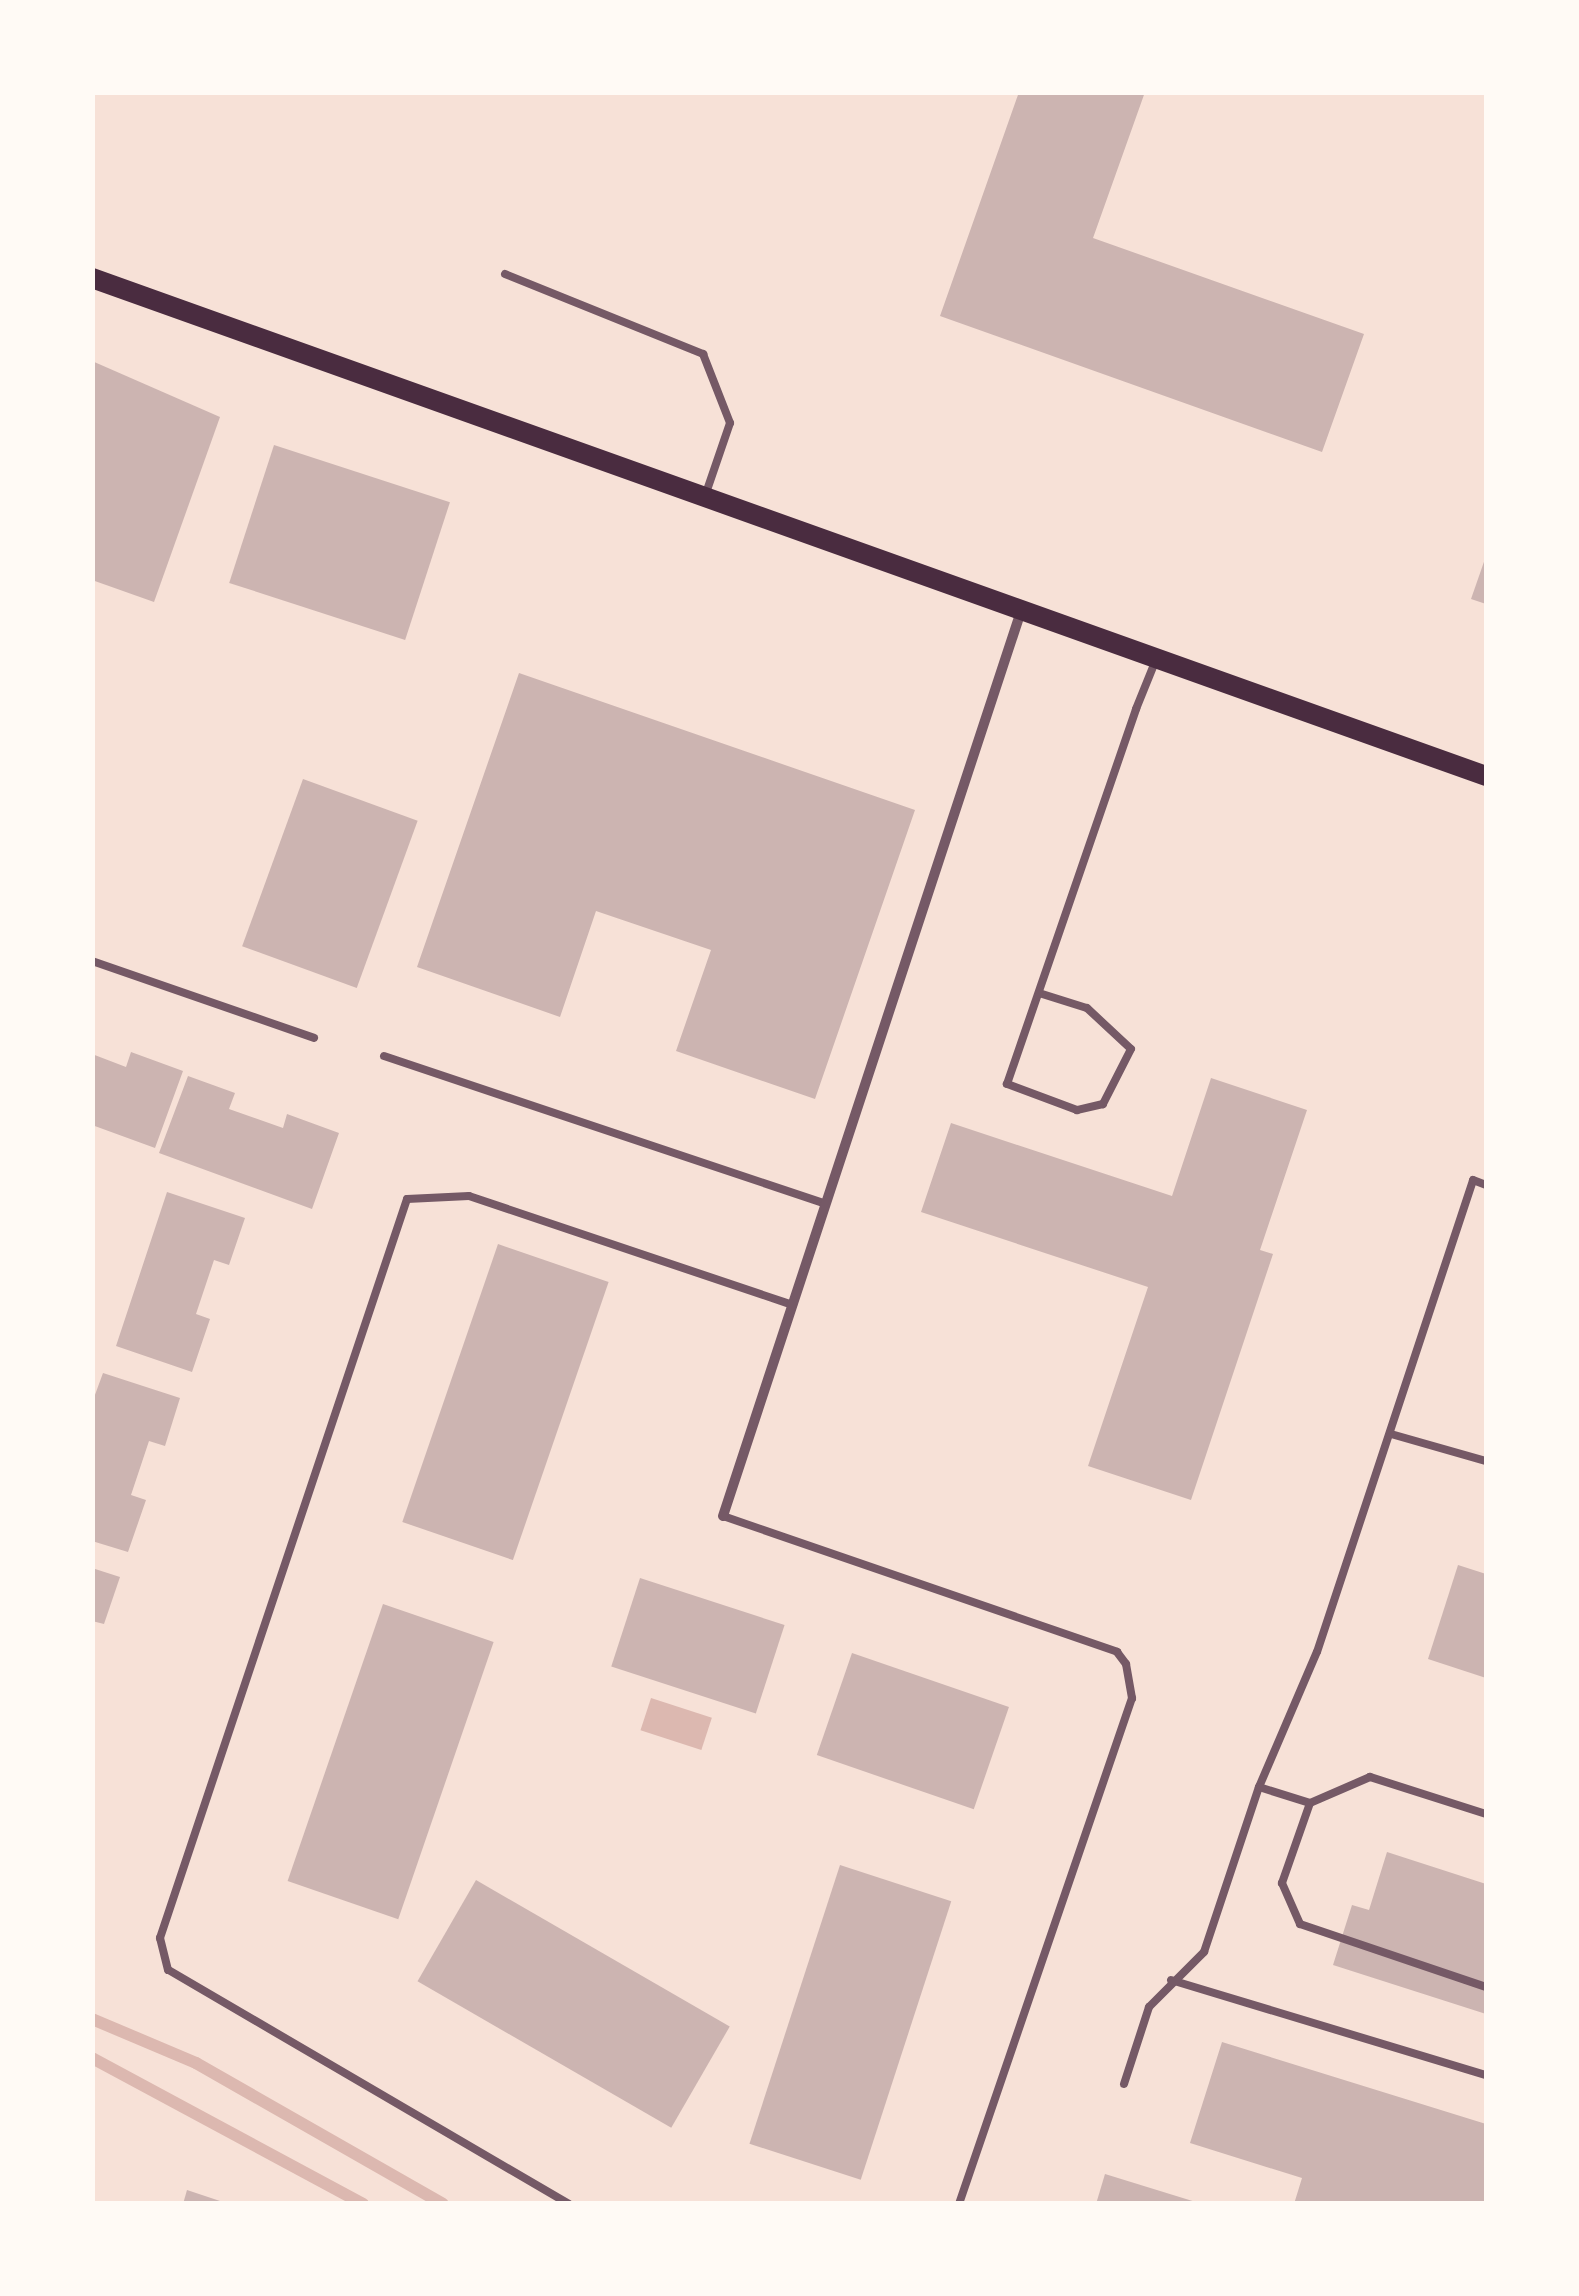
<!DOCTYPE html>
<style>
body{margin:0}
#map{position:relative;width:1579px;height:2296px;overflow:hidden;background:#f7e1d7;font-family:Rubik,sans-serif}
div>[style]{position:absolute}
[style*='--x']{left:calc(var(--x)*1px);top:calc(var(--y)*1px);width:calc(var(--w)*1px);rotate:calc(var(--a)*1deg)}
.water>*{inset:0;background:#dcb8b0;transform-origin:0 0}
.stream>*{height:12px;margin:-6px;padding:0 6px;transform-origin:6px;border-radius:6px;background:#dcb8b0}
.building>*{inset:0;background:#ccb4b1;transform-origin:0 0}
.service>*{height:8px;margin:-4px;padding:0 4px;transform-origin:4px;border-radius:4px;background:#755966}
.minor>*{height:10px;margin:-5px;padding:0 5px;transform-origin:5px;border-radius:5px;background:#755966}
.secondary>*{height:20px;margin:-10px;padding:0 10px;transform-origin:10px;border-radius:10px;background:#4a2c40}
span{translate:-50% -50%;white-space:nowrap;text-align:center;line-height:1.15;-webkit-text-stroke:8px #fffaf5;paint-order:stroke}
.frame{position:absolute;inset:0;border:95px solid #fffaf5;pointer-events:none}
</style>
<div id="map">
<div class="water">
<i style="left:651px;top:1698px;width:64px;height:34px;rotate:18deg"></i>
</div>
<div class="stream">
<i style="--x:92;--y:2019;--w:113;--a:22.9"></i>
<i style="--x:196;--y:2063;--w:284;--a:29.7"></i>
<i style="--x:92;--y:2058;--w:308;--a:28.3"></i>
</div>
<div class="building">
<i style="clip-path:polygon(1019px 92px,1145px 92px,1093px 238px,1364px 334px,1322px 452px,940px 316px)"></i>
<i style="clip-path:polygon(92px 361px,220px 417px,154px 602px,92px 580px)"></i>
<i style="left:274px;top:445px;width:185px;height:145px;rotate:18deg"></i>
<i style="clip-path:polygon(1486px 556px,1486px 604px,1471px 599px)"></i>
<i style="clip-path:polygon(519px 673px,915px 810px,815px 1099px,676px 1051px,711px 950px,596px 911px,560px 1017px,417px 967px)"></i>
<i style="left:303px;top:779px;width:122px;height:178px;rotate:20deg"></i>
<i style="clip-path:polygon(131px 1052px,183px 1071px,155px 1148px,92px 1125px,92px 1054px,126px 1067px)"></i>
<i style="clip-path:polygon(188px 1076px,235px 1093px,229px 1109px,283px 1128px,287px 1114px,339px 1133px,312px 1209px,159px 1153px)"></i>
<i style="clip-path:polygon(1211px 1078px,1307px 1110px,1260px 1250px,1273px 1254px,1191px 1500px,1088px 1466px,1148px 1287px,921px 1212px,951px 1123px,1172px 1196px)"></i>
<i style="clip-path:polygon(167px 1192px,245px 1218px,229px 1265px,214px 1260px,196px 1314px,210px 1319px,192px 1372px,116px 1346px)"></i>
<i style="left:498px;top:1244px;width:117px;height:294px;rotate:19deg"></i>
<i style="clip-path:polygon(103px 1373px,180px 1398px,165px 1446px,149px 1441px,131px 1495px,146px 1500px,128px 1552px,92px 1541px,92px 1403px)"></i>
<i style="clip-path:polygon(1458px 1565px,1486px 1574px,1486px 1678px,1428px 1659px)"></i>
<i style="clip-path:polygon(92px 1568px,120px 1577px,104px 1624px,92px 1621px)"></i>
<i style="left:640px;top:1578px;width:152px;height:93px;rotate:18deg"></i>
<i style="left:383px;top:1604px;width:117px;height:293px;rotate:19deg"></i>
<i style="left:852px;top:1653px;width:166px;height:108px;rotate:19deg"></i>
<i style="clip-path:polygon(1387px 1852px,1486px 1884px,1486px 2014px,1333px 1965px,1352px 1905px,1369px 1910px)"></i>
<i style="left:840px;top:1865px;width:117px;height:293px;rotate:18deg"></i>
<i style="left:476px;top:1880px;width:293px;height:117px;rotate:30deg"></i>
<i style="clip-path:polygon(1222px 2042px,1486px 2124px,1486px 2204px,1294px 2204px,1302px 2178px,1190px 2143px)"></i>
<i style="clip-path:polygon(1105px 2174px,1199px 2203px,1198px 2204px,1096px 2204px)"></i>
<i style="clip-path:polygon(187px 2190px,226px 2203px,226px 2204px,183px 2204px)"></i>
</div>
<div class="service">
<i style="--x:505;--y:274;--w:214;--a:22"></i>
<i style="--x:703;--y:354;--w:74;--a:68.6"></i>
<i style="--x:730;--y:423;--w:74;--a:108.9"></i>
<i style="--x:92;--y:961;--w:235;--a:19.1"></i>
<i style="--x:1039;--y:993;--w:50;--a:17.4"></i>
<i style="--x:1087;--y:1008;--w:60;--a:43"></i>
<i style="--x:1131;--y:1049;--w:62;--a:117"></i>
<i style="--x:1103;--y:1104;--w:27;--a:167"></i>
<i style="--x:1077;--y:1110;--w:75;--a:-159.6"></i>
<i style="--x:1007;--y:1084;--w:397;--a:-71"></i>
<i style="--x:1136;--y:709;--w:51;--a:-68"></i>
<i style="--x:384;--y:1056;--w:466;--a:18.5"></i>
<i style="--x:1391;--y:1434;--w:99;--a:15.9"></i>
<i style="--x:723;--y:1516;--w:417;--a:19"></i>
<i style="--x:1117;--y:1652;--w:15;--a:53"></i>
<i style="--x:1126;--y:1664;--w:35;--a:80"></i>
<i style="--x:1132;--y:1698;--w:535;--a:108.88"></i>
<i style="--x:1259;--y:1787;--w:147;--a:-66.8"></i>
<i style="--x:1317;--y:1652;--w:497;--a:-71.7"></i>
<i style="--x:1473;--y:1180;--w:14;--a:21"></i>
<i style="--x:1486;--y:1814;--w:122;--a:-162.3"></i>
<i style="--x:1370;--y:1777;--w:65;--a:156.6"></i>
<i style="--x:1310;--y:1803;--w:85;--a:109.3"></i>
<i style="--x:1282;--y:1883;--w:45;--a:66.3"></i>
<i style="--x:1300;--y:1924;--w:196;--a:18.7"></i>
<i style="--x:1171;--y:1980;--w:329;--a:16.8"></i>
<i style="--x:1124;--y:2084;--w:81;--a:-72"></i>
<i style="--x:1149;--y:2007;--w:78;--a:-45"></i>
<i style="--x:1204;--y:1952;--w:174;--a:-71.6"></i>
<i style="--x:1259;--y:1787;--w:53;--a:17.4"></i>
<i style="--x:569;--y:2204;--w:464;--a:-149.7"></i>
<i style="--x:168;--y:1970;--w:33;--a:-104"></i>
<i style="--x:160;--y:1938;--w:779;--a:-71.52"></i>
<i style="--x:407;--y:1199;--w:62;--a:-2.8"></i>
<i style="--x:469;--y:1196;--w:342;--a:18.6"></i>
</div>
<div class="minor">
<i style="--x:723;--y:1516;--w:953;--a:-71.77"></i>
</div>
<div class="secondary">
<i style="--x:92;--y:278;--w:1480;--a:19.66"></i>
</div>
<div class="frame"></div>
</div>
